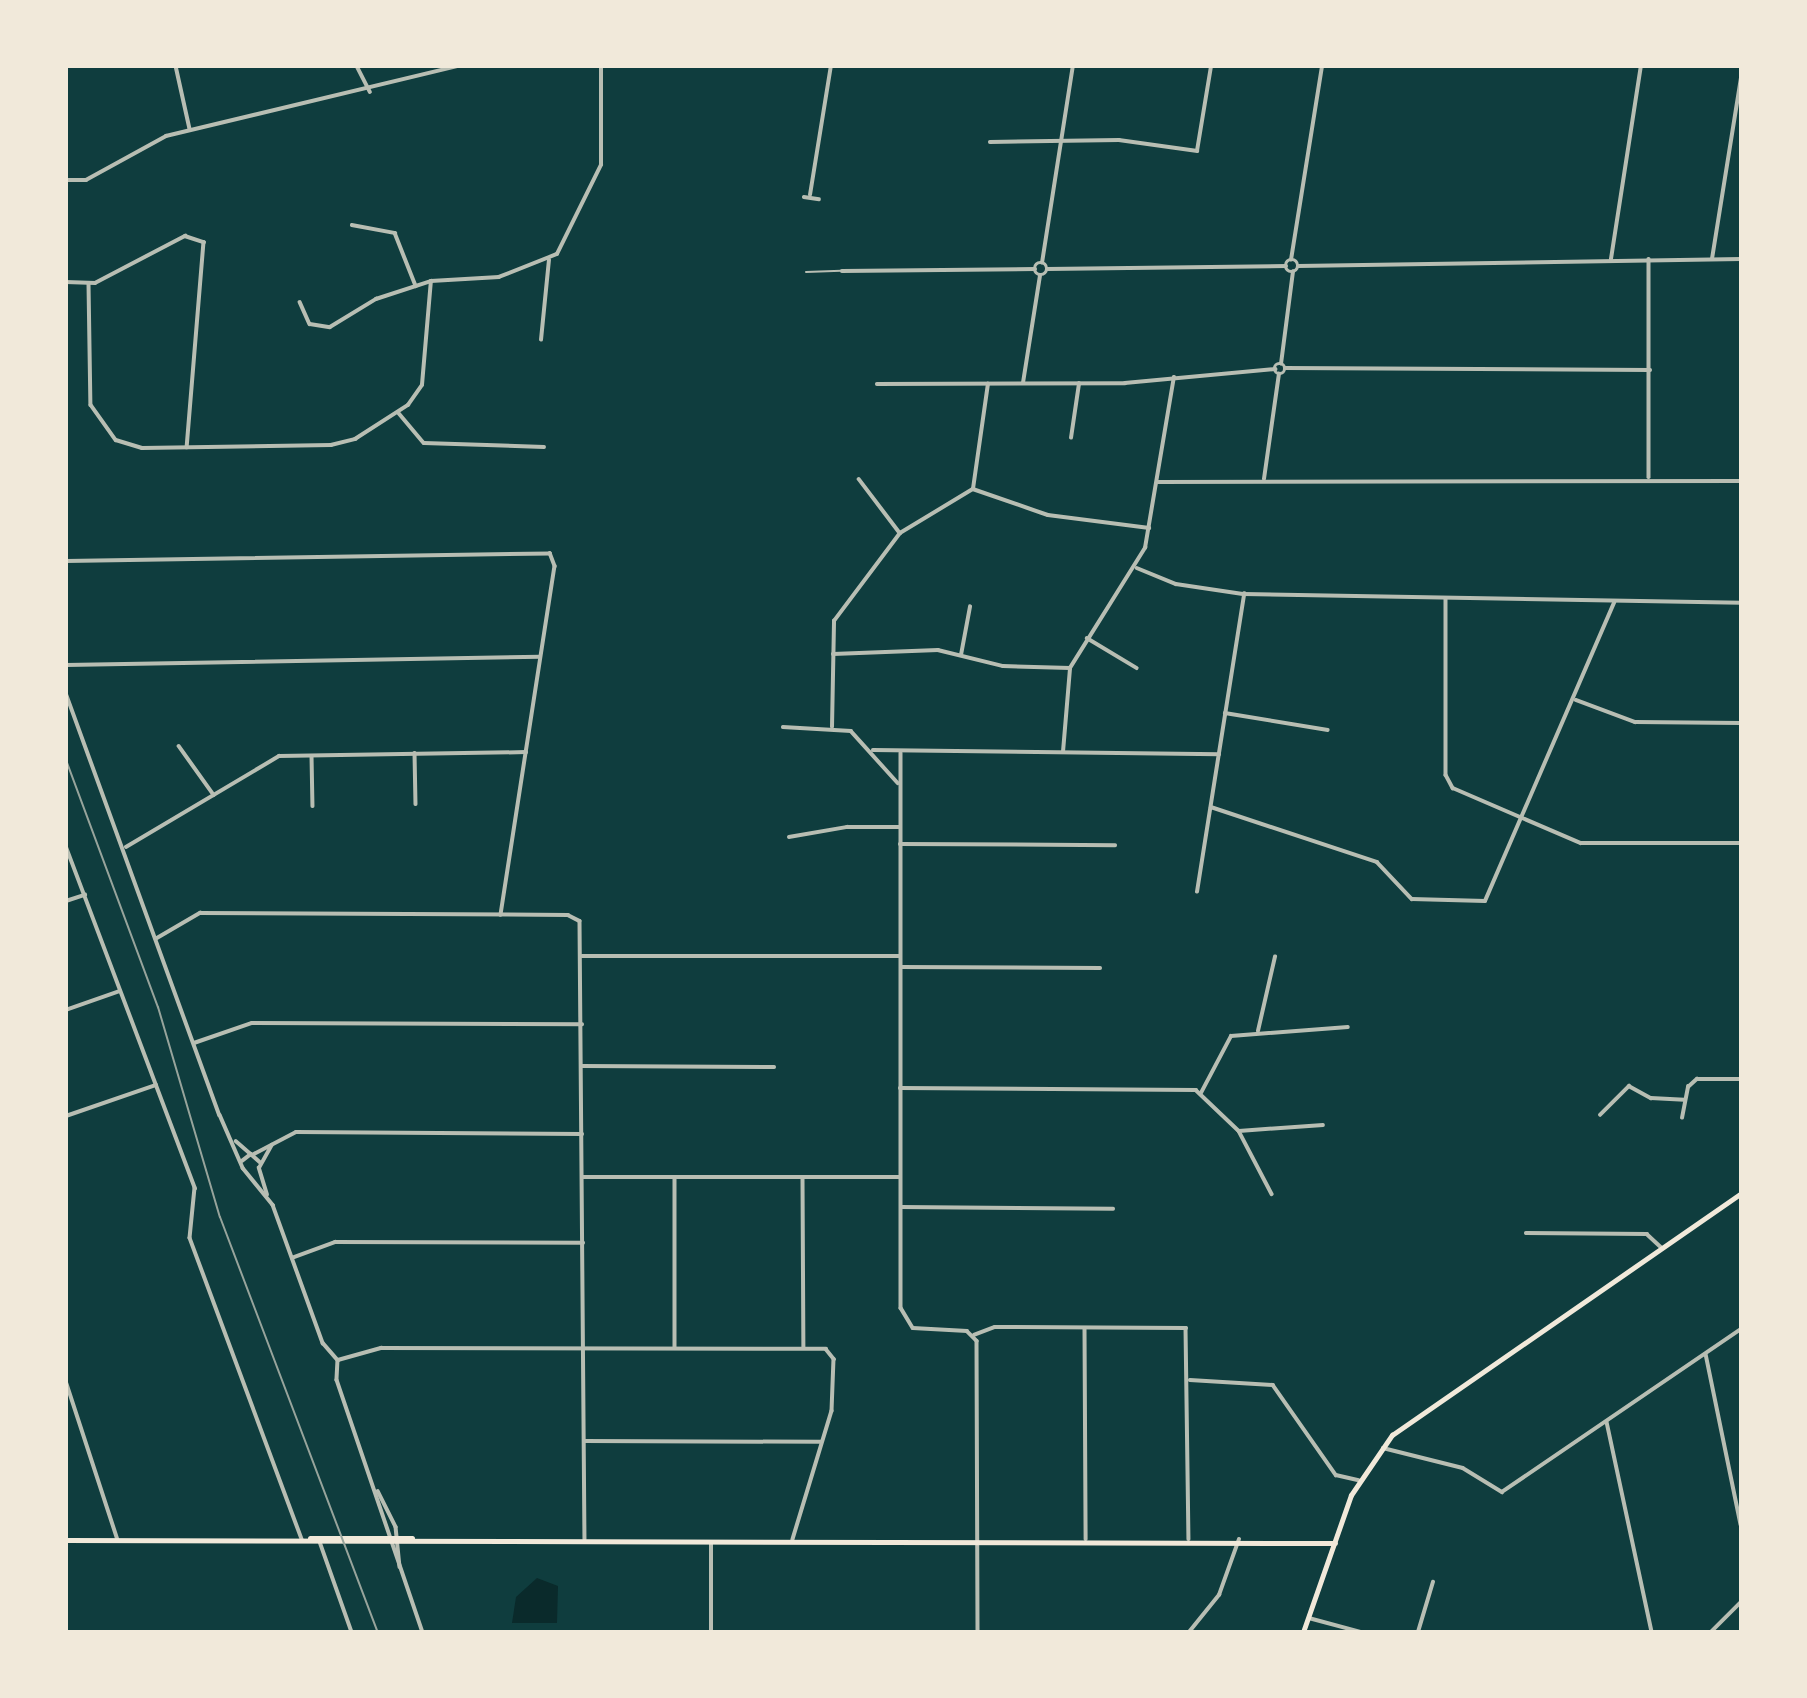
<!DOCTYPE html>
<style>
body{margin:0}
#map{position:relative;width:1807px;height:1698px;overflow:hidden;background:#0f3d3e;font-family:"Golos Text",sans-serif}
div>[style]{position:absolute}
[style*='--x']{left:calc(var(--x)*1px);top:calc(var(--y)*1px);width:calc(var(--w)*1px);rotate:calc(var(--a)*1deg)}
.water>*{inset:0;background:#0a2a2b}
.service>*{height:2px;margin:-1px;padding:0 1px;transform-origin:1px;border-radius:1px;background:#b8beb3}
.minor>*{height:3.5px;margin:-1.75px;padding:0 1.75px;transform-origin:1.75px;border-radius:1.75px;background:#b8beb3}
.minor>.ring{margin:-1.75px;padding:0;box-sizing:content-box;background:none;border:3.5px solid #b8beb3;border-radius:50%}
.secondary>*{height:5px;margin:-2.5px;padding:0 2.5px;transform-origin:2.5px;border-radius:2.5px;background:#f1e9da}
.rail>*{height:2px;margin:-1px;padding:0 1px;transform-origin:1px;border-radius:1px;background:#97a49c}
span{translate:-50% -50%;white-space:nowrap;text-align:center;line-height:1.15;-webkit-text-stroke:5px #f1e9da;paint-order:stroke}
.frame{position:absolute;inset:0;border:68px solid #f1e9da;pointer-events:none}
</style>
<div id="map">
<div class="water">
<i style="clip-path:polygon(537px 1578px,558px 1586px,557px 1623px,512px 1623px,516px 1597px)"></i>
</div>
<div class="service">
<i style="--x:806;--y:272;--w:35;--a:-2"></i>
</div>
<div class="minor">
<i style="--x:176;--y:66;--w:65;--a:77.5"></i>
<i style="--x:357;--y:66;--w:29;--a:63"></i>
<i style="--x:990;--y:142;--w:129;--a:-0.9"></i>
<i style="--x:1119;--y:140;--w:79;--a:8"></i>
<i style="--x:1197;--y:151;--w:86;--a:-80.6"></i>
<i style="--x:66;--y:180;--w:20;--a:0"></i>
<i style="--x:86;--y:180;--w:91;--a:-28.8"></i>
<i style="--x:166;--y:136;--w:299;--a:-13.5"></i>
<i style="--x:810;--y:195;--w:131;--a:-80.8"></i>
<i style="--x:804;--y:197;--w:15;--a:8"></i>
<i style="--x:352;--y:225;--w:44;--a:10.5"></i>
<i style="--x:395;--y:233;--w:57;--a:68.4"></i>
<i style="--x:1611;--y:259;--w:195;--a:-81.2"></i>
<i style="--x:1649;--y:259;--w:218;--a:90"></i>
<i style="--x:1712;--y:259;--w:183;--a:-80.9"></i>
<i style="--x:1291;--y:260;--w:196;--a:-80.9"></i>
<i class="ring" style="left:1286px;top:260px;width:8.5px;height:8.5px"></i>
<i class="ring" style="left:1035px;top:263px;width:8.5px;height:8.5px"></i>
<i style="--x:1042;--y:263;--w:199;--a:-81.1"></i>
<i style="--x:1298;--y:266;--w:443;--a:-0.9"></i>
<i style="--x:1047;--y:269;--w:239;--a:-0.7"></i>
<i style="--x:842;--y:271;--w:193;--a:-0.6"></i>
<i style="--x:66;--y:282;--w:29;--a:2"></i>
<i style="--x:95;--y:283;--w:102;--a:-27.6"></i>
<i style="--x:185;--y:236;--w:20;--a:18"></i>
<i style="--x:204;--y:242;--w:206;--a:94.7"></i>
<i style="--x:89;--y:284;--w:121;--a:89.1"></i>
<i style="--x:91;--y:405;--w:43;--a:54.5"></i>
<i style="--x:116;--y:440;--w:27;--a:17"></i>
<i style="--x:142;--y:448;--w:189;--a:-0.9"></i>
<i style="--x:331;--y:445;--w:25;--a:-14"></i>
<i style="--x:355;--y:439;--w:63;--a:-32.7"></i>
<i style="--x:408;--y:405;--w:24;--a:-55"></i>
<i style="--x:422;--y:385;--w:104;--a:-85.1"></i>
<i style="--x:431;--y:281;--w:68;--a:-3.4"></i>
<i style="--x:499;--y:277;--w:62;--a:-21.6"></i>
<i style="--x:557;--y:254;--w:99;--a:-63.7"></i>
<i style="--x:601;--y:165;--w:99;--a:-90"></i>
<i style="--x:300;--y:302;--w:24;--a:66"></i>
<i style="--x:310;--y:324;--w:20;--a:9"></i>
<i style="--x:330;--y:327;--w:54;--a:-31.3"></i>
<i style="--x:376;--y:299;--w:58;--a:-18.1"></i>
<i style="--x:541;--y:340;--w:80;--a:-84.3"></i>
<i class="ring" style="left:1275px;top:364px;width:6.5px;height:6.5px"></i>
<i style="--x:1281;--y:364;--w:93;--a:-82.6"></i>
<i style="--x:1285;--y:368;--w:365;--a:0.3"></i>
<i style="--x:1023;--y:383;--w:108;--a:-81"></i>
<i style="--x:877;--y:384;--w:248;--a:-0.2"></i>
<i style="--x:1125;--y:383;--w:151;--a:-5.3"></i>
<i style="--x:398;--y:412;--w:40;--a:50"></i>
<i style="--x:424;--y:443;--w:120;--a:1.9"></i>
<i style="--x:1071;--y:438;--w:55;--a:-81.6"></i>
<i style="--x:859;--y:479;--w:68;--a:52.8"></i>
<i style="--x:1264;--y:479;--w:106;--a:-81.9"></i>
<i style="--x:1158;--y:482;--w:583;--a:-0.1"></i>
<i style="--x:973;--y:489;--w:106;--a:-81.9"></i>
<i style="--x:66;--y:561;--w:484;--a:-0.9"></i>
<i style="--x:550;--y:553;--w:14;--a:69"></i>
<i style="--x:555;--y:566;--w:353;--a:98.8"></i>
<i style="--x:1137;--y:568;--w:42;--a:22.3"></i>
<i style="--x:1176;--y:584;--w:69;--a:8.4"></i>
<i style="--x:1244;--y:594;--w:497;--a:1"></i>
<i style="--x:1446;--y:598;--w:177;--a:90"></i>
<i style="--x:1446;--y:775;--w:15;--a:62"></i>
<i style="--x:1453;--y:788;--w:139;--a:23.3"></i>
<i style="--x:1581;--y:843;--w:160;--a:0"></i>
<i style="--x:1087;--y:638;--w:58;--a:31"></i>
<i style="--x:833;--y:654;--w:105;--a:-2.2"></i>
<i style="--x:938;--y:650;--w:67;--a:13.8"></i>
<i style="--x:1003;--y:666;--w:67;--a:1.7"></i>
<i style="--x:961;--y:655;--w:49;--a:-79.4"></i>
<i style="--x:66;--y:665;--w:474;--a:-1"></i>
<i style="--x:66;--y:693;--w:449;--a:70"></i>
<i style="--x:220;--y:1115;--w:58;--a:66.5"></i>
<i style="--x:243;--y:1168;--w:48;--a:51"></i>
<i style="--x:273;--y:1205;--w:147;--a:70.1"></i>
<i style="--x:323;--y:1343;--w:23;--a:49"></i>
<i style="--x:1576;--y:700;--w:63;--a:20.4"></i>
<i style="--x:1635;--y:722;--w:106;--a:0.5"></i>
<i style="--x:1225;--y:713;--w:104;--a:9.4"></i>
<i style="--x:783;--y:727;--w:68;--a:3.4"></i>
<i style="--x:851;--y:731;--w:70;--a:47.9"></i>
<i style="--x:832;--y:727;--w:106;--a:-88.9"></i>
<i style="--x:834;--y:621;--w:110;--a:-53.1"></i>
<i style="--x:900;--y:533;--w:85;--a:-31.1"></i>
<i style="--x:973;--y:489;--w:79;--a:19.1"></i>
<i style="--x:1048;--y:515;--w:102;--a:7.3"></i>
<i style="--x:179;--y:746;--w:60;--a:54.5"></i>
<i style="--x:873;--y:750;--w:346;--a:0.7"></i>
<i style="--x:1063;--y:752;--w:84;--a:-85.2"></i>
<i style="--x:1070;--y:668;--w:142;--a:-58"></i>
<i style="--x:1145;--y:548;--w:173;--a:-80.4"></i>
<i style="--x:415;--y:753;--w:51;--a:88.9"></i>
<i style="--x:901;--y:753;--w:555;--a:90"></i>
<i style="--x:901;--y:1308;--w:23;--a:59"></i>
<i style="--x:913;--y:1328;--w:54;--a:3.2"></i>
<i style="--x:967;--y:1331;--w:14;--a:45"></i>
<i style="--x:977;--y:1341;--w:291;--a:89.8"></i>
<i style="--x:312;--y:756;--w:50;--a:88.9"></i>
<i style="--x:1211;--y:807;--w:175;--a:18.3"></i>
<i style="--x:1377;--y:862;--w:51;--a:46.6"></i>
<i style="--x:1412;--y:899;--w:73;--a:1.6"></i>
<i style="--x:1485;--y:901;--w:325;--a:-66.6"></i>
<i style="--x:789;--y:837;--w:59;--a:-9.8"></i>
<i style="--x:847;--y:827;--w:53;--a:0"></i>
<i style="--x:900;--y:844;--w:215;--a:0.3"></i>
<i style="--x:66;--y:846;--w:366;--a:69.3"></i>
<i style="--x:195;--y:1188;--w:50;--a:95.7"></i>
<i style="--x:190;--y:1238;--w:321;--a:69.6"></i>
<i style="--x:126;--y:847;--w:178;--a:-30.7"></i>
<i style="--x:279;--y:756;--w:247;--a:-0.9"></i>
<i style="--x:1197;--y:892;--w:302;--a:-81"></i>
<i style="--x:66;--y:901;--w:20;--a:-18"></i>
<i style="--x:157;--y:938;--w:50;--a:-30.2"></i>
<i style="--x:200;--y:913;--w:368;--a:0.3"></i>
<i style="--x:568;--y:915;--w:13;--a:27"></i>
<i style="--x:580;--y:921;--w:618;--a:89.54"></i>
<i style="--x:582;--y:956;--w:318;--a:0"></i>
<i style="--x:901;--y:967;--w:199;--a:0.3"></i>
<i style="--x:66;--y:1010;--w:57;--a:-19.4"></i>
<i style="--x:1258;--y:1031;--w:76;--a:-77.1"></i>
<i style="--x:194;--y:1043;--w:61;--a:-19"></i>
<i style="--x:252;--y:1023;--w:330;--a:0.2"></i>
<i style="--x:582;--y:1066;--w:192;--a:0.3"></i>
<i style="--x:900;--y:1088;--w:296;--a:0.4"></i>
<i style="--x:1196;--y:1090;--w:59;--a:43.6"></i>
<i style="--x:1239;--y:1131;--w:71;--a:62.4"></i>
<i style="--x:1201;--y:1093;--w:64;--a:-62.2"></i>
<i style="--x:1231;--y:1036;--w:117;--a:-4.4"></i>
<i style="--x:1600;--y:1115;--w:41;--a:-45"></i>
<i style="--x:1629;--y:1086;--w:25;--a:29"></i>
<i style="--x:1651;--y:1098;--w:33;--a:3"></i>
<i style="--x:66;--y:1116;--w:95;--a:-19"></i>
<i style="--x:1682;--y:1118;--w:32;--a:-79"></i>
<i style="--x:1688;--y:1087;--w:12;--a:-42"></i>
<i style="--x:1697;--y:1079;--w:44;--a:0"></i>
<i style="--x:1239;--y:1131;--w:84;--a:-4.1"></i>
<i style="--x:236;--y:1141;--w:20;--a:41"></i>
<i style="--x:254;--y:1154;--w:47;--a:-27.6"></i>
<i style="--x:296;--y:1132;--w:286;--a:0.4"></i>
<i style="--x:242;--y:1161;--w:11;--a:-38"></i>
<i style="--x:251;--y:1154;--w:12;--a:42"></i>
<i style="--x:583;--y:1177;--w:317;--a:0"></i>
<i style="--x:675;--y:1177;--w:171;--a:90"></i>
<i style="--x:803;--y:1179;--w:169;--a:89.7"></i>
<i style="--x:267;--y:1195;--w:28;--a:-107"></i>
<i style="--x:259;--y:1168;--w:26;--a:-61"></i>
<i style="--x:901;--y:1207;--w:212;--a:0.5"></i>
<i style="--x:1526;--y:1233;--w:121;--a:0.5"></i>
<i style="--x:1647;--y:1234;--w:19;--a:43"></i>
<i style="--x:292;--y:1258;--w:46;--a:-20.4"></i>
<i style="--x:335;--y:1242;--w:248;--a:0.2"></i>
<i style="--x:1085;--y:1328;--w:211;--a:89.7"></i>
<i style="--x:974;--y:1335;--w:22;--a:-21"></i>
<i style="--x:995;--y:1327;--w:191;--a:0.3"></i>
<i style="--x:1186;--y:1328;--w:211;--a:89.2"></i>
<i style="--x:1706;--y:1354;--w:174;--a:78.4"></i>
<i style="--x:338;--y:1360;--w:45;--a:-15.6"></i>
<i style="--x:381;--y:1348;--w:445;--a:0.1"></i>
<i style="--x:826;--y:1349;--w:13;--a:51"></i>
<i style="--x:834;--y:1359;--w:52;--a:92.2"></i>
<i style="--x:832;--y:1411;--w:134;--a:106.9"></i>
<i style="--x:338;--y:1360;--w:20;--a:93"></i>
<i style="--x:337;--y:1380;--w:266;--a:71.2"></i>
<i style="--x:1190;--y:1380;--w:83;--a:3.4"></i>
<i style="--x:1273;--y:1385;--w:110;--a:55"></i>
<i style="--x:1336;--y:1475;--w:23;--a:13"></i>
<i style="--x:66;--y:1381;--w:167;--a:71.9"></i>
<i style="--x:1607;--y:1422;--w:215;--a:77.9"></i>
<i style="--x:585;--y:1441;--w:236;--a:0.2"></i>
<i style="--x:1383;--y:1448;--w:82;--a:14"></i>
<i style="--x:1463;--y:1468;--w:46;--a:31.6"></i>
<i style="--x:1502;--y:1492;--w:289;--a:-34.3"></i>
<i style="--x:378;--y:1491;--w:40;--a:63.4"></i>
<i style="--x:396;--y:1527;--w:40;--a:84.3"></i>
<i style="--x:319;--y:1539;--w:99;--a:70.5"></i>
<i style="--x:1309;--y:1618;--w:54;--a:15.1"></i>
<i style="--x:711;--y:1632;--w:89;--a:-90"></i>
<i style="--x:1189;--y:1632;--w:48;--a:-51"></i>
<i style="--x:1219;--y:1595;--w:59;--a:-70.3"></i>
<i style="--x:1418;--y:1632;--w:52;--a:-73.3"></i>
<i style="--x:1711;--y:1632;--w:42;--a:-45"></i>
</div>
<div class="secondary">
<i style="--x:310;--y:1538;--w:102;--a:0"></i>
<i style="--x:66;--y:1540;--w:1269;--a:0.14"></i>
<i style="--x:1303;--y:1632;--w:145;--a:-70.7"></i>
<i style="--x:1351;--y:1495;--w:73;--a:-55.7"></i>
<i style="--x:1392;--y:1435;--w:425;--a:-34.7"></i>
</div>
<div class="rail">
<i style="--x:66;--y:760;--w:264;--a:69.6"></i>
<i style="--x:158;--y:1007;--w:219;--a:73.6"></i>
<i style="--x:220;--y:1217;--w:444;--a:69.2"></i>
</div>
<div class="frame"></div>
</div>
